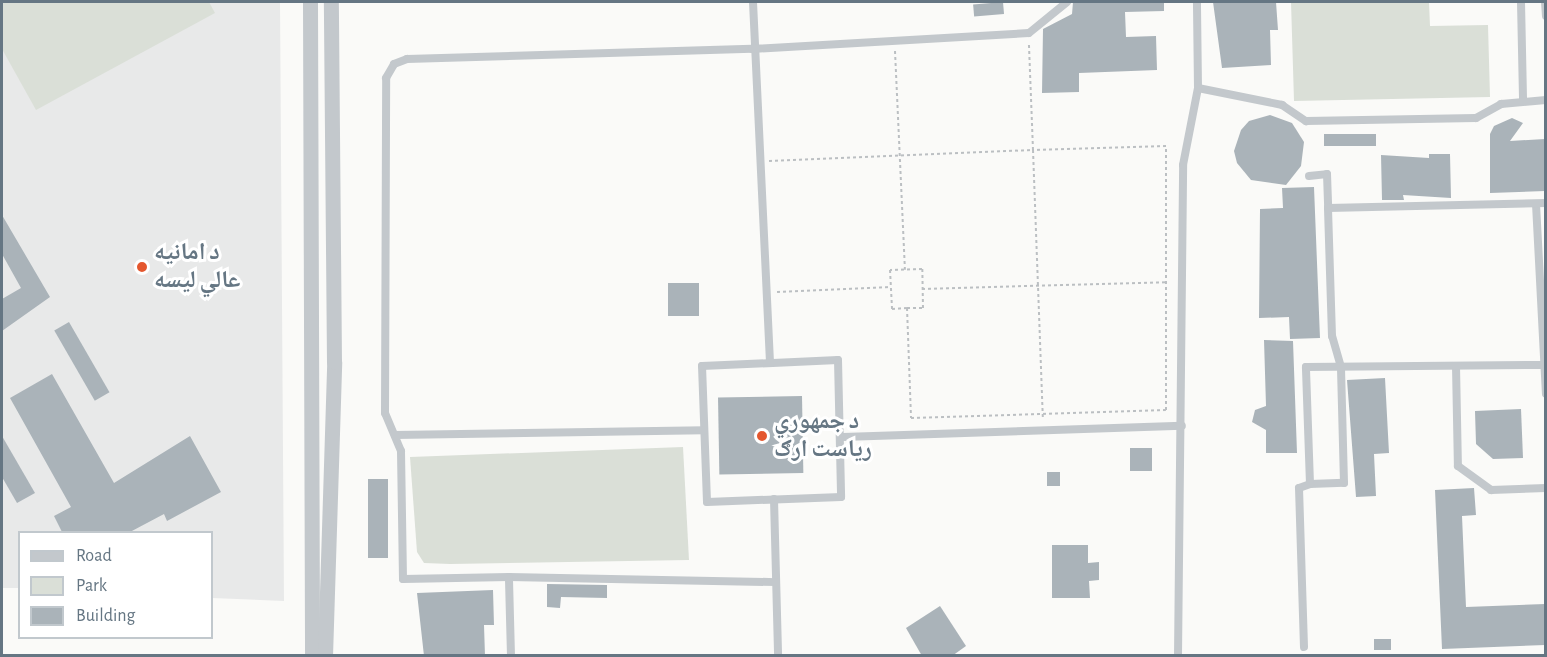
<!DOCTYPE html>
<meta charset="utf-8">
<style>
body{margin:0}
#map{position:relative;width:1547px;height:657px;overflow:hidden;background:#fafaf8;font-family:"Alegreya Sans","Noto Naskh Arabic",sans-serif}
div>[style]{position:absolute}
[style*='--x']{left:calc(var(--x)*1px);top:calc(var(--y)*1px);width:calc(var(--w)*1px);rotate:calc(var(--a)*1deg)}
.built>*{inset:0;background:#e8e9e9}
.green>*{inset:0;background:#dadfd7}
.building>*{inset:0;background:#aab3b9;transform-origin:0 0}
.path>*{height:2px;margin-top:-1px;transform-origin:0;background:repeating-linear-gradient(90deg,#bbbfc2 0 3px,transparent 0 6px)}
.service>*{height:8px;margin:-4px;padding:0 4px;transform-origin:4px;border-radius:4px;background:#c3c8cc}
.minor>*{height:15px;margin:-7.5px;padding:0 7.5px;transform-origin:7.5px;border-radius:7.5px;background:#c3c8cc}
.dots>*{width:16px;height:16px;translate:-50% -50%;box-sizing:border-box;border:3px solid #fff;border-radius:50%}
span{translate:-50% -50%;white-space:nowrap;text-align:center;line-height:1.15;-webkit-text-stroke:6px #fff;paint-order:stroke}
.poi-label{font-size:24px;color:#657683;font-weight:700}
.left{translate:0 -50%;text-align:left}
.frame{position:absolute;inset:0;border:3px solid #657683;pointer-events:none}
.legend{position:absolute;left:18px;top:531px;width:195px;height:108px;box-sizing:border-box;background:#fff;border:2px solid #c1c8cd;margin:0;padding:8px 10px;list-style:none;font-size:18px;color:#657683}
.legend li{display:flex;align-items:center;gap:12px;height:30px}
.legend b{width:30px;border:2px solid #c1c8cd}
</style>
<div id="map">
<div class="built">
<i style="clip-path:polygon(2px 2px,280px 2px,284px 601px,212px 598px,212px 532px,20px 532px,19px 588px,2px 588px)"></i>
</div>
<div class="green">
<i style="clip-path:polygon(2px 2px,209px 2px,215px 13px,36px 110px,2px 49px)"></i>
<i style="clip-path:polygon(1291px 2px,1429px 2px,1430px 26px,1488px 25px,1490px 97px,1294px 101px)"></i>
<i style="clip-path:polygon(683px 447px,689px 560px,450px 564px,424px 563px,417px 552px,410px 457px)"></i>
</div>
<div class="building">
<i style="left:1003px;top:2px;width:12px;height:30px;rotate:85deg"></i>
<i style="clip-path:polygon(1073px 2px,1164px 2px,1164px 11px,1125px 12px,1126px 37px,1156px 36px,1157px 70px,1079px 73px,1079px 92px,1042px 93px,1043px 29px,1072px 14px)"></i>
<i style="clip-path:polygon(1213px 2px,1276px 2px,1278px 30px,1270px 30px,1271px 65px,1222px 68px)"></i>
<i style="clip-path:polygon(1270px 115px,1292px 123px,1304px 142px,1301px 166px,1286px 185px,1251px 180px,1237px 163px,1234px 151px,1241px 130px,1249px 121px)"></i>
<i style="clip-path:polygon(1512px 118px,1523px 123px,1510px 141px,1545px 139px,1545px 191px,1490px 193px,1490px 134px,1494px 126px)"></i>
<i style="left:1376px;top:134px;width:12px;height:52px;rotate:90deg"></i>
<i style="clip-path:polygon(1429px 154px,1450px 154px,1451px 198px,1403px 195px,1404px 200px,1382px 200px,1381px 155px,1429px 158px)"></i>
<i style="clip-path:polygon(1314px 187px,1320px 338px,1290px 339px,1289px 317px,1259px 318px,1260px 209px,1283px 208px,1282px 188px)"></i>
<i style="clip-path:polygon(2px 215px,50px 297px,2px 331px,2px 299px,21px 288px,2px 254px)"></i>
<i style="left:668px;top:283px;width:31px;height:33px"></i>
<i style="left:69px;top:322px;width:81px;height:17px;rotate:60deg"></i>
<i style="clip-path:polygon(1264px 340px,1293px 341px,1297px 453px,1266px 453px,1266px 430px,1252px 422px,1255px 410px,1266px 406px)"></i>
<i style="clip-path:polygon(52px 374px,114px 483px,190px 436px,221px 492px,167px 521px,164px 514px,130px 532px,62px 532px,54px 516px,71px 507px,10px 398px)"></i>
<i style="clip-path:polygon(1385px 378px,1389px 453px,1374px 454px,1376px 496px,1356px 497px,1347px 380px)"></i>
<i style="left:802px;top:396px;width:77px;height:84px;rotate:89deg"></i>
<i style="clip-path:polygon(1521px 409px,1523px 458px,1493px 459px,1476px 444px,1475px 411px)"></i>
<i style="clip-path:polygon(2px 436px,35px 493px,17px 503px,2px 477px)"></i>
<i style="left:1152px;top:448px;width:23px;height:22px;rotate:90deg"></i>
<i style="left:1047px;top:472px;width:13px;height:14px"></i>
<i style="left:368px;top:479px;width:20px;height:79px"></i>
<i style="clip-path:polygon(1474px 488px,1476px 515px,1462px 516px,1466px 607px,1545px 604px,1545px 645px,1442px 649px,1435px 490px)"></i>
<i style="clip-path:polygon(1052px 545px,1088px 545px,1088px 563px,1099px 562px,1099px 580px,1089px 581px,1090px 598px,1052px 598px)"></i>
<i style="clip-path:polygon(547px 584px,607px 585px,607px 598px,561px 597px,560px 608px,547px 607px)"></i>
<i style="clip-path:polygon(493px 590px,494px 625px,484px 625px,485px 656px,424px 656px,417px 593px)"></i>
<i style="clip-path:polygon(940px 606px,966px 646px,952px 656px,922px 656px,906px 628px)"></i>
<i style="left:1391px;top:639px;width:11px;height:17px;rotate:90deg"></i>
</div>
<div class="path">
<i style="--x:895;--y:51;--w:219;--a:87.4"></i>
<i style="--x:769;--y:161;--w:264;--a:-2.4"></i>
<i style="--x:1033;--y:150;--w:270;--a:87.9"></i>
<i style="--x:922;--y:289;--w:245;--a:-1.6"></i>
<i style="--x:777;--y:292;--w:114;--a:-2.5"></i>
<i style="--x:907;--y:308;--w:16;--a:0"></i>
<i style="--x:923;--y:308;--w:39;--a:-91"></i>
<i style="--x:922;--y:269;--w:32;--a:178"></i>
<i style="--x:890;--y:270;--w:39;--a:87"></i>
<i style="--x:892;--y:309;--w:15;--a:-4"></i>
<i style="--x:907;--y:308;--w:110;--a:87.9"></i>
<i style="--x:911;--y:418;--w:255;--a:-1.8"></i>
<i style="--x:1166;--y:410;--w:264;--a:-90"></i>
<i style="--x:1166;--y:146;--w:133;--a:178.3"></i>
<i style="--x:1033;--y:150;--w:106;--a:-92.2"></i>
</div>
<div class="service">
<i style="--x:753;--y:2;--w:361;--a:87.3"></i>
<i style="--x:1521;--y:2;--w:99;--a:88.8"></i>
<i style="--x:1545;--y:2;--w:14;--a:86"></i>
<i style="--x:1198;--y:88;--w:86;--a:11.4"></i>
<i style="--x:1282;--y:105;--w:29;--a:34"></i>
<i style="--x:1306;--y:121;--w:170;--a:-1"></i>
<i style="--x:1476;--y:118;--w:29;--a:-29"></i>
<i style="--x:1501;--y:104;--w:45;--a:-5.1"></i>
<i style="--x:1309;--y:176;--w:18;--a:-6"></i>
<i style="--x:1327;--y:174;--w:34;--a:88"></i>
<i style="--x:1536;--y:204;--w:190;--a:87"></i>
<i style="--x:838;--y:360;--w:137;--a:88.7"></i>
<i style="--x:841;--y:497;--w:134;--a:177.9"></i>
<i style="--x:707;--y:502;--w:136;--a:-92.1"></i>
<i style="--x:702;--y:366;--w:136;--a:-2.5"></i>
<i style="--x:1456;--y:366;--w:100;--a:88.9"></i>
<i style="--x:1458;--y:466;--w:41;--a:36"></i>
<i style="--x:1491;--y:490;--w:55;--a:-2.1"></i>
<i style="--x:395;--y:435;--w:309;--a:-0.9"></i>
<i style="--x:843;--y:437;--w:339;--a:-1.9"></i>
<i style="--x:1310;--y:484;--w:34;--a:-2"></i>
<i style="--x:1344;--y:483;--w:116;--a:-91.5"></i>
<i style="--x:1341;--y:367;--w:32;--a:-106"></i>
<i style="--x:1332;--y:336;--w:128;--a:-91.8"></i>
<i style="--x:1328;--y:208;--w:218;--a:-1.3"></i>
<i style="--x:774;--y:499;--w:157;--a:88.5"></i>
<i style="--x:509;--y:577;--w:267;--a:1.1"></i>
<i style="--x:1304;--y:647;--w:159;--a:-91.8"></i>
<i style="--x:1299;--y:488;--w:12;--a:-20"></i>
<i style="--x:1310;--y:484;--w:117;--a:-92"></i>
<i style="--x:1306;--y:367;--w:238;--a:-0.5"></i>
<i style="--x:511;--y:656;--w:79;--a:-91.5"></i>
<i style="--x:509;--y:577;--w:106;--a:178.9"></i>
<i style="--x:403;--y:579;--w:128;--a:-90.9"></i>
<i style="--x:401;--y:451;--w:41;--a:-112.8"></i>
<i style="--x:385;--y:413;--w:335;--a:-89.8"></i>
<i style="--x:386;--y:78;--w:16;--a:-60"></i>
<i style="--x:394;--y:64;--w:14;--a:-21"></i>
<i style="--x:407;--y:59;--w:345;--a:-1.7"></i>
<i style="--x:752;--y:49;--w:277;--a:-3.3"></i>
<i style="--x:1029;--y:33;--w:49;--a:-39.2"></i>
<i style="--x:1178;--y:656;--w:491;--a:-89.4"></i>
<i style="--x:1183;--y:165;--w:78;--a:-79"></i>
<i style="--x:1198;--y:88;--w:86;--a:-90.7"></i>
</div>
<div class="minor">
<i style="--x:310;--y:2;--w:654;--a:89.82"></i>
<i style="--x:325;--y:656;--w:294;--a:-88.2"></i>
<i style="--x:334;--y:362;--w:360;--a:-90.5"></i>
</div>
<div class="dots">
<i style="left:142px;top:267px;background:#e4572e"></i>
<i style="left:762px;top:436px;background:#e4572e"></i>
</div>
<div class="poi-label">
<span class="left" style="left:154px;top:267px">د امانیه<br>عالي لیسه</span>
<span class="left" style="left:774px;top:436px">د جمهوري<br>ریاست ارګ</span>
</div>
<div class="frame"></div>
<ul class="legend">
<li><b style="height:8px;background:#c3c8cc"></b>Road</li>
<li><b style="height:16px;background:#dadfd7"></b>Park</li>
<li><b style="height:16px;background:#aab3b9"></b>Building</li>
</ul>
</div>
